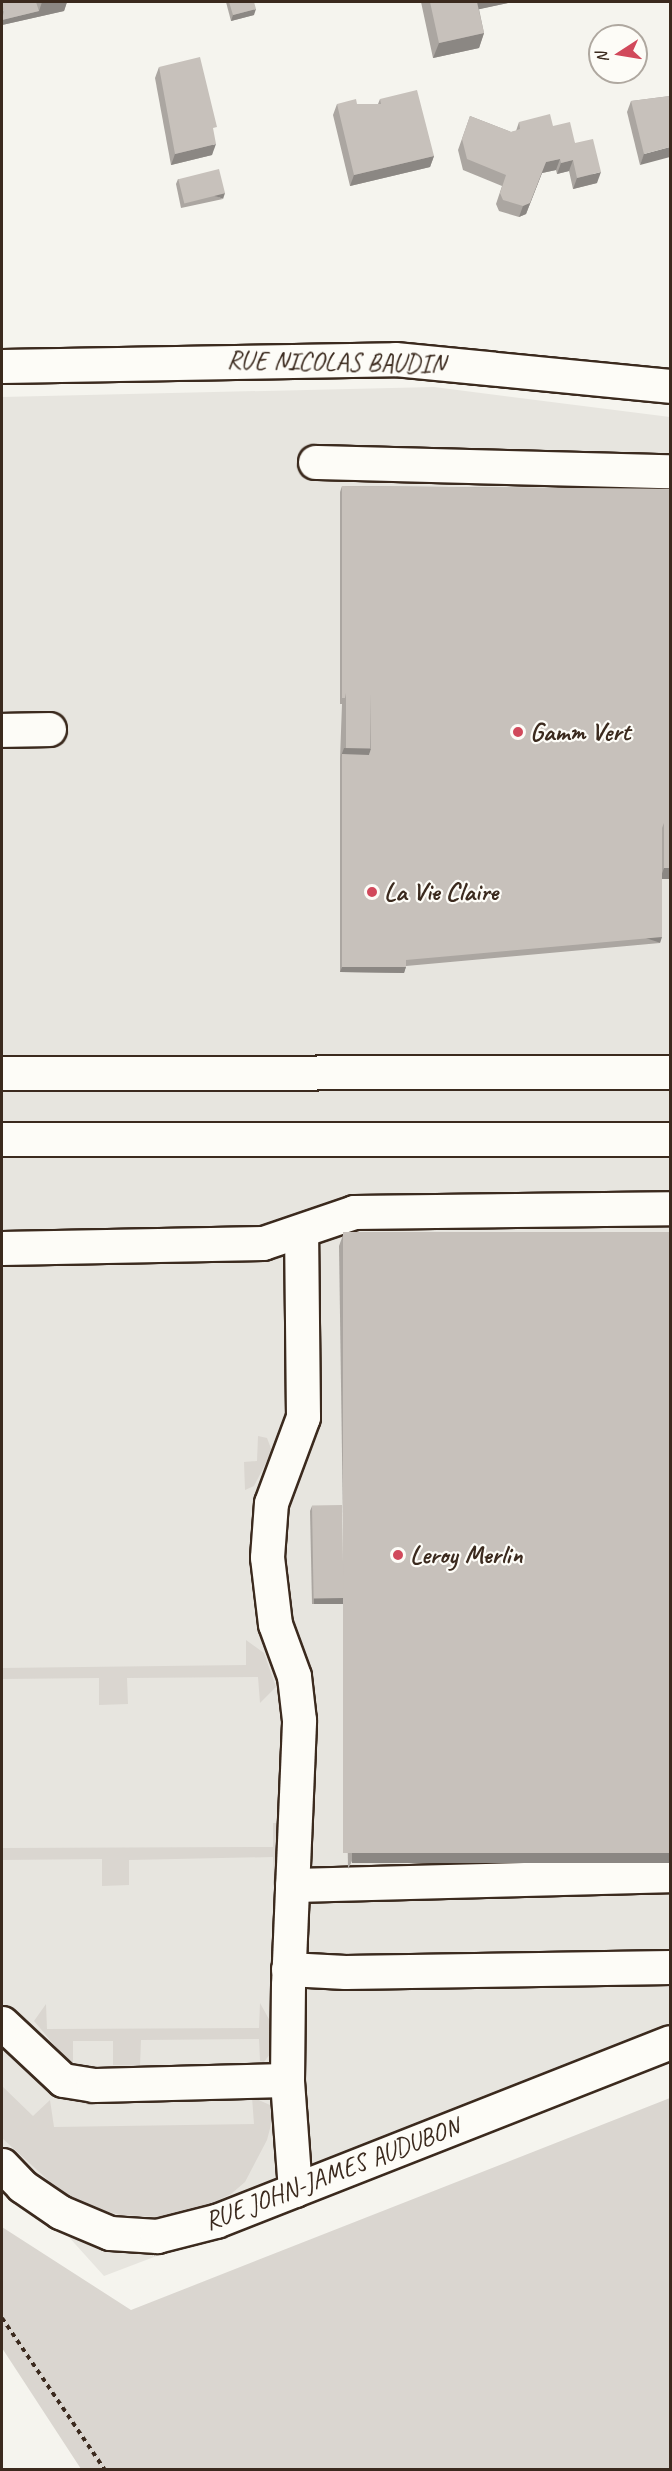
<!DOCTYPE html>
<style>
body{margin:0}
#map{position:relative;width:672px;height:2471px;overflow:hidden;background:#f5f4ee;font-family:Caveat,sans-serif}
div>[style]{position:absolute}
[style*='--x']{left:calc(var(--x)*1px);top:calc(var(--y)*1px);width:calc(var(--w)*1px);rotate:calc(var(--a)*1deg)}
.built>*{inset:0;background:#e7e5df}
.green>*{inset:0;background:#dad6d0}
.path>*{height:4px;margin-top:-2px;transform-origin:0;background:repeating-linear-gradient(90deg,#3b2a1e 0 4.5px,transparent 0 9px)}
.roads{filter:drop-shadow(2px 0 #3b2a1e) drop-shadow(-2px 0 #3b2a1e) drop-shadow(0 2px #3b2a1e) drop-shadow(0 -2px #3b2a1e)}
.minor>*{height:33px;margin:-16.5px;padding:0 16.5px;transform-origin:16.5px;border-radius:16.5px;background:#fdfcf7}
.highway>*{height:33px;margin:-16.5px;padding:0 16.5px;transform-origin:16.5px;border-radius:16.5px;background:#fdfcf7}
.wall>*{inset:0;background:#aba6a1}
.shaded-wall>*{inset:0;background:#8b8783;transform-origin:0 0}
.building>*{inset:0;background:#c7c1bb;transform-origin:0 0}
.dots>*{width:16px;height:16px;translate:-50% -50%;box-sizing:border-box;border:3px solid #fdfcf7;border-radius:50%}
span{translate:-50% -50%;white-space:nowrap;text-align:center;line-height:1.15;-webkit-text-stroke:4.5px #fdfcf7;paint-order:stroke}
.street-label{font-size:26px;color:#3b2a1e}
.poi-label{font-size:26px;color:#3b2a1e;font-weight:700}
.left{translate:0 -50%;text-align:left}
.frame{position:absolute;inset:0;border:3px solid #3b2a1e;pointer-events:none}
.north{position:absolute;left:588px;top:24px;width:60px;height:60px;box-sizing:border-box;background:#fdfcf7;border:2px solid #afa8a0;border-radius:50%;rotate:258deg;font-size:16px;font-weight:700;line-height:24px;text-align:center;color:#3b2a1e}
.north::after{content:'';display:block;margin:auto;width:21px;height:27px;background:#d1495b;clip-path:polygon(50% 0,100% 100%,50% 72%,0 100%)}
</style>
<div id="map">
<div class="built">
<i style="clip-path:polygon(434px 387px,670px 417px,670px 2061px,104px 2276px,2px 2163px,2px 397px)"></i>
</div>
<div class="green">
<i style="clip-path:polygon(258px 1436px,267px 1438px,272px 1451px,254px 1486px,245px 1490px,244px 1462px,257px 1461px)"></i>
<i style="clip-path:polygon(246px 1640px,264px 1653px,276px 1687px,260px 1703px,258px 1677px,127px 1678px,128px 1704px,99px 1705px,99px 1678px,2px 1679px,2px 1668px,246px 1665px)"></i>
<i style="clip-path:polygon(273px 1823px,279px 1823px,279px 1881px,274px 1882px,273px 1857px,129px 1860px,129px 1885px,102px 1886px,102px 1859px,2px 1860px,2px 1848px,273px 1847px)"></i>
<i style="clip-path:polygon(260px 2003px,270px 2021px,270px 2054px,264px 2062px,260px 2061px,259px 2039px,141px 2040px,140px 2066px,113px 2065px,113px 2041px,73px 2041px,73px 2067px,34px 2021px,46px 2004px,47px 2029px,259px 2028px)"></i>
<i style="clip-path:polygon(2px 2086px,33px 2116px,50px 2100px,54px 2127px,254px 2124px,252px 2097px,270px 2105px,272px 2121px,267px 2140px,245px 2182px,231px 2194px,199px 2209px,161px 2217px,120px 2215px,92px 2207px,60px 2191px,2px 2138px)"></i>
<i style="clip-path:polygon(670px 2098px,670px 2469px,81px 2469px,2px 2348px,2px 2227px,131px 2310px)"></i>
</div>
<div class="path">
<i style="--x:2;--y:2318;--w:184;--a:55.9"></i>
</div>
<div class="roads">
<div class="minor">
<i style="--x:2;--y:366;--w:393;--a:-1"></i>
<i style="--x:395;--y:359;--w:276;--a:5.6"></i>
<i style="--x:315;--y:462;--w:355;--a:1.5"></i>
<i style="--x:2;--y:730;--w:47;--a:-1.2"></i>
<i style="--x:2;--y:1248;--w:261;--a:-1.1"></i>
<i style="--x:263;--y:1243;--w:96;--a:-18.8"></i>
<i style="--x:354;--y:1212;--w:316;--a:-0.7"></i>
<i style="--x:292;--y:1885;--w:378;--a:-1.5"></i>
<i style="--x:288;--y:1969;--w:57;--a:3"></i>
<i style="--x:345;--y:1972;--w:325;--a:-0.9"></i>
<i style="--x:2;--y:2023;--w:83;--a:43.1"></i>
<i style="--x:63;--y:2080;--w:30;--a:9"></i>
<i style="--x:93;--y:2085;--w:194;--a:-1.5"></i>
<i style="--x:2;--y:2165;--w:29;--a:46"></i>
<i style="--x:22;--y:2186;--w:46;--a:34.4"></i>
<i style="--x:60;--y:2212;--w:54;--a:22.8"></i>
<i style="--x:110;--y:2233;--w:47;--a:3.7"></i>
<i style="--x:157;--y:2236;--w:61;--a:-14.3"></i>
<i style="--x:216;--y:2221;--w:488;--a:-21.5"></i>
<i style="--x:295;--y:2190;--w:110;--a:-94.2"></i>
<i style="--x:287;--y:2080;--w:95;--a:-89.4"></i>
<i style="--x:288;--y:1985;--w:265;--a:-87.6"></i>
<i style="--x:299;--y:1720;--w:44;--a:-96.5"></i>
<i style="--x:294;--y:1676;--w:55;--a:-110.1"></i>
<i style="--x:275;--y:1624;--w:67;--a:-96.8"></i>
<i style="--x:267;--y:1557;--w:54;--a:-85.8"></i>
<i style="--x:271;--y:1503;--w:92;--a:-69.6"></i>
<i style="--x:303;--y:1417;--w:185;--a:-90.6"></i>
</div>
<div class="highway">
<i style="--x:2;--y:1073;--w:668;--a:-0.09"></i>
<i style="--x:2;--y:1139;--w:668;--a:0"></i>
</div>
</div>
<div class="wall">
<i style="clip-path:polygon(2px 2px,67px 2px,64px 11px,2px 25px)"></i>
<i style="clip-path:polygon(226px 2px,254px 2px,254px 15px,231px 21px)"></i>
<i style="clip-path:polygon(421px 2px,509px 2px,508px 3px,479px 9px,484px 33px,479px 48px,433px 58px)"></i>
<i style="clip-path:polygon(159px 67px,214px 134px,212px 155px,171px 165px,155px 78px)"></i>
<i style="clip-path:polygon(670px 96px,640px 165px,627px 112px,631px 101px)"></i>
<i style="clip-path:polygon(380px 99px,434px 156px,430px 167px,350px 186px,333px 115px,337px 104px,378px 104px)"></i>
<i style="clip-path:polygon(470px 116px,511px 132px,516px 131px,519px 122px,553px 126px,575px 143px,597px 183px,573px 189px,569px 171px,557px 174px,556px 170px,542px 173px,526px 214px,519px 217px,499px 211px,496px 204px,502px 186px,463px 170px,458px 150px)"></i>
<i style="clip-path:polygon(178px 179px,223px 199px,181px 208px,176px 184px)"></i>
<i style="clip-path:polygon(342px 486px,670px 489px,670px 879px,662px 879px,660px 943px,406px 966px,404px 973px,340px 972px,340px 759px,342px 704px,340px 704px,340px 492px)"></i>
<i style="clip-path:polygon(670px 1232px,348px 1869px,339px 1246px,343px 1235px)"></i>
<i style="clip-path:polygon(312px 1506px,343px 1598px,341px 1604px,312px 1604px,310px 1511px)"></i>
</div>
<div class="shaded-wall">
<i style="clip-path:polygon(42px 2px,67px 2px,64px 11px,2px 25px,2px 20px,39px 11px)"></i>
<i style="clip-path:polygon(474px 2px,509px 2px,508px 3px,471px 11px)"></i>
<i style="clip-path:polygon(256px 9px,254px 15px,231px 21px,233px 15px)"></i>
<i style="clip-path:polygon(484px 33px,479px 48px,433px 58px,439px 43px)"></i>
<i style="clip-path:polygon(216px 144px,212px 155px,171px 165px,175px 154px)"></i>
<i style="clip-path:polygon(670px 147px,670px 157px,640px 165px,644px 154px)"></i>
<i style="clip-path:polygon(434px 156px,430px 167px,350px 186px,354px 175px)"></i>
<i style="clip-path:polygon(560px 159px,556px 170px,542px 173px,526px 214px,519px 217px,523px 206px,546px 162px)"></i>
<i style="clip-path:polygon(573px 160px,569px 171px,557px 174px,561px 163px)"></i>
<i style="clip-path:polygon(601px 172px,597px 183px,573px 189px,577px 178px)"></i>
<i style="left:225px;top:193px;width:6px;height:43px;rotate:108deg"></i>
<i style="clip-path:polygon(344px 748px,371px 749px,367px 760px,342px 754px,340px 759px)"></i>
<i style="clip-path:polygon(664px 868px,670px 868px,670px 879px,660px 879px)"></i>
<i style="left:662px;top:937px;width:6px;height:257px;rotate:108deg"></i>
<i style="clip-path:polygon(342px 967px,406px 967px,404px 973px,340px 972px)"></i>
<i style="left:314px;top:1598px;width:29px;height:6px"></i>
<i style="left:670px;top:1853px;width:10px;height:318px;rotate:90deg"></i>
</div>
<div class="building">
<i style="clip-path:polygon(2px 2px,4px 11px,2px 12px)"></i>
<i style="clip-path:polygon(11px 2px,36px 2px,39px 11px,2px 20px,4px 11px,2px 3px)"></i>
<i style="clip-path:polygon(229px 2px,254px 2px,256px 9px,233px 15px)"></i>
<i style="clip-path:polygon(430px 2px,477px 2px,484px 33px,439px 43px)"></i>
<i style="clip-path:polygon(200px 57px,217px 127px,213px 128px,216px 144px,175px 154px,159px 67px)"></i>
<i style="clip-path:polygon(417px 90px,434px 156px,354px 175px,337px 104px,356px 99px,357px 104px,381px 104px,380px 99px)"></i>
<i style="clip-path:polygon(670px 96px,670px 147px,644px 154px,631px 101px)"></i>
<i style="clip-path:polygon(550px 114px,553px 126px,570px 122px,575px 143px,593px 139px,601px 172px,577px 178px,573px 160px,561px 163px,560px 159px,546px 162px,530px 203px,523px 206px,503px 200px,500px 193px,506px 175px,467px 159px,462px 139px,470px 116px,511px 132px,520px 129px,519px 122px)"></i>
<i style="left:219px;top:169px;width:25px;height:42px;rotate:76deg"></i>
<i style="clip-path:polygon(342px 486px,670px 489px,670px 823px,664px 823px,662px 828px,662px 937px,406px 960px,406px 967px,342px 967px,342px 754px,369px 755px,371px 749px,370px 693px,346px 693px,345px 698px,342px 698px)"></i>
<i style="left:346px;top:693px;width:24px;height:55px"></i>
<i style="left:664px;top:823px;width:6px;height:45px"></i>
<i style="left:670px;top:1232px;width:621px;height:327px;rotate:90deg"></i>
<i style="left:342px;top:1505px;width:93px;height:30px;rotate:89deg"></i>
</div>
<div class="dots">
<i style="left:518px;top:732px;background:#d1495b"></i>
<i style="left:372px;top:892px;background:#d1495b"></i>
<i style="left:398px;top:1555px;background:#d1495b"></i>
</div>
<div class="street-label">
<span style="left:336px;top:362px;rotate:1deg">RUE NICOLAS BAUDIN</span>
<span style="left:332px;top:2174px;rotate:-21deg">RUE JOHN-JAMES AUDUBON</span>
</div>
<div class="poi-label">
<span class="left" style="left:530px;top:732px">Gamm Vert</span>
<span class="left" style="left:384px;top:892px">La Vie Claire</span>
<span class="left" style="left:410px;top:1555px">Leroy Merlin</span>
</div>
<div class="frame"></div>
<div class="north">N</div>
</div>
